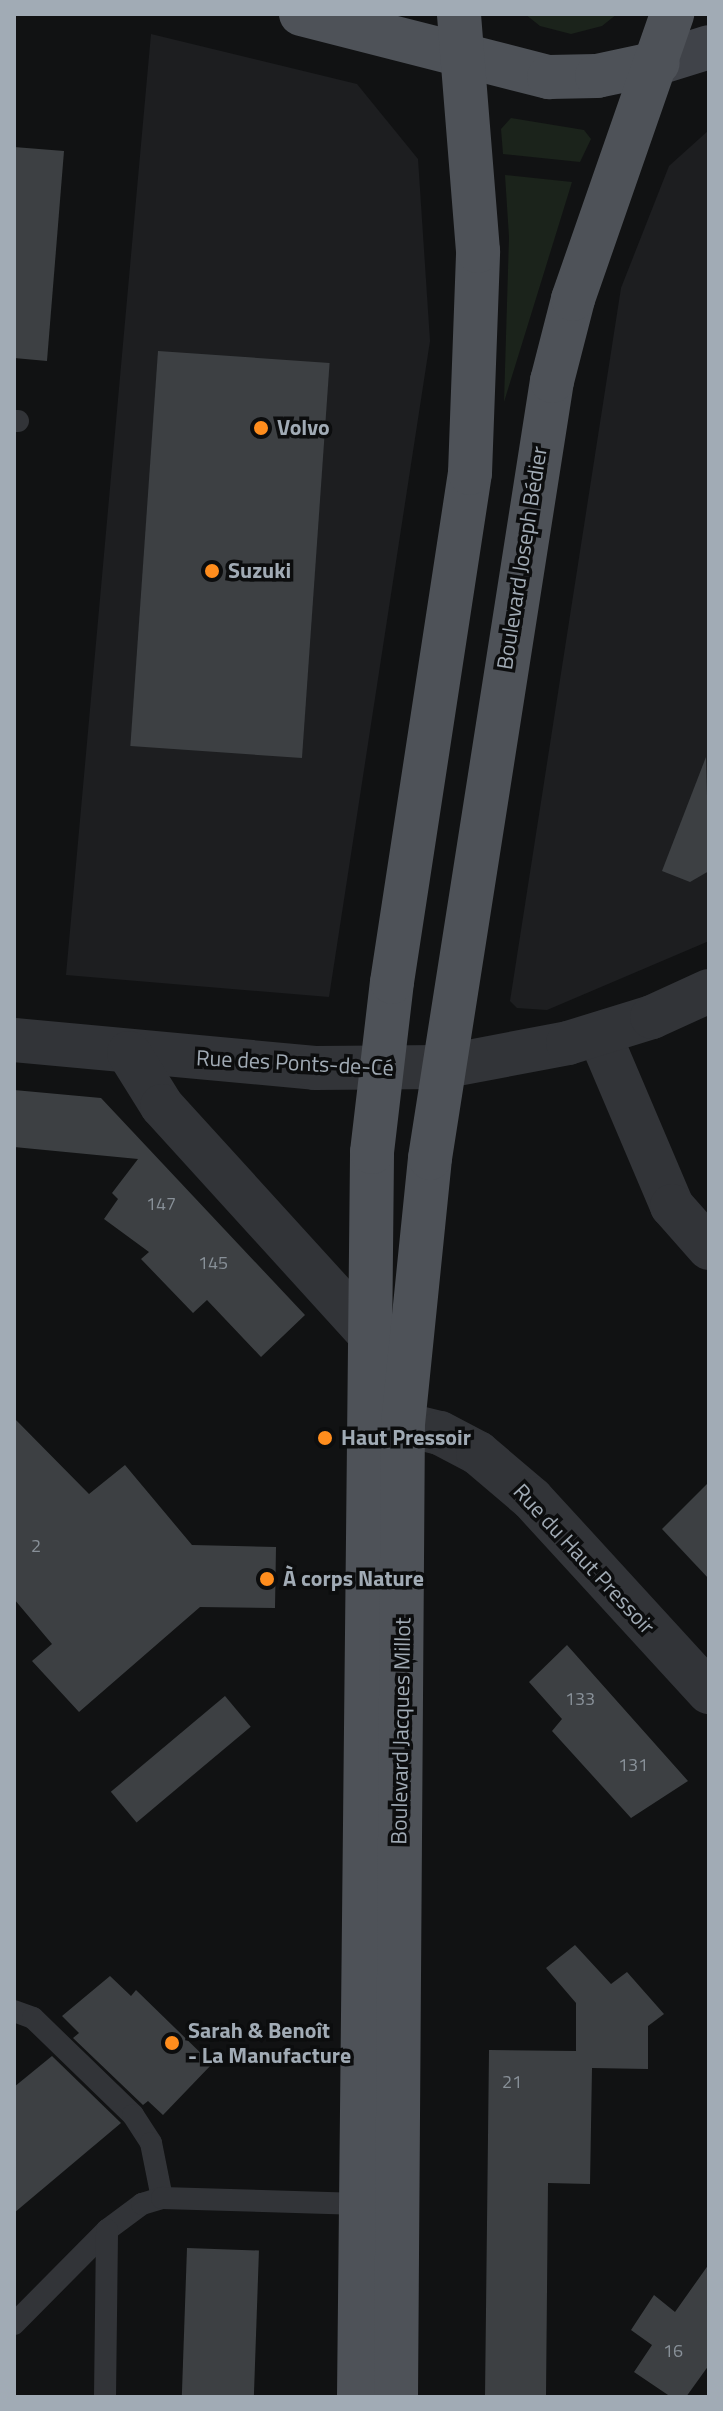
<!DOCTYPE html>
<meta charset="utf-8">
<style>
body{margin:0}
#map{position:relative;width:723px;height:2411px;overflow:hidden;background:#111213;font-family:"Titillium Web",sans-serif}
div>[style]{position:absolute}
[style*='--x']{left:calc(var(--x)*1px);top:calc(var(--y)*1px);width:calc(var(--w)*1px);rotate:calc(var(--a)*1deg)}
.built>*{inset:0;background:#1d1e20}
.green>*{inset:0;background:#1b231b}
.building>*{inset:0;background:#3d4043;transform-origin:0 0}
.lane>*{height:22px;margin:-11px;padding:0 11px;transform-origin:11px;border-radius:11px;background:#323438}
.street>*{height:44px;margin:-22px;padding:0 22px;transform-origin:22px;border-radius:22px;background:#323438}
.secondary>*{height:44px;margin:-22px;padding:0 22px;transform-origin:22px;border-radius:22px;background:#404349}
.primary>*{height:44px;margin:-22px;padding:0 22px;transform-origin:22px;border-radius:22px;background:#4e5258}
.dots>*{width:22px;height:22px;translate:-50% -50%;box-sizing:border-box;border:4px solid #0c0d0e;border-radius:50%}
span{translate:-50% -50%;white-space:nowrap;text-align:center;line-height:1.15;-webkit-text-stroke:7px #0c0d0e;paint-order:stroke}
.number-label{font-size:18px;color:#889098}
.number-label span{-webkit-text-stroke-width:0}
.poi-label{font-size:22px;color:#a1abb5;font-weight:700}
.left{translate:0 -50%;text-align:left}
.street-label{font-size:22px;color:#a1abb5}
.frame{position:absolute;inset:0;border:16px solid #a1abb5;pointer-events:none}
</style>
<div id="map">
<div class="built">
<i style="clip-path:polygon(151px 34px,357px 84px,418px 159px,430px 341px,329px 997px,66px 975px)"></i>
<i style="clip-path:polygon(709px 130px,709px 941px,547px 1010px,517px 1008px,510px 1001px,621px 288px,669px 166px)"></i>
</div>
<div class="green">
<i style="clip-path:polygon(525px 14px,617px 14px,602px 26px,571px 34px,540px 26px)"></i>
<i style="clip-path:polygon(511px 118px,584px 130px,591px 139px,580px 162px,503px 154px,501px 129px)"></i>
<i style="clip-path:polygon(505px 175px,572px 182px,504px 402px,509px 237px)"></i>
</div>
<div class="building">
<i style="clip-path:polygon(14px 147px,64px 151px,47px 361px,14px 358px)"></i>
<i style="left:158px;top:351px;width:172px;height:396px;rotate:4deg"></i>
<i style="clip-path:polygon(706px 757px,709px 871px,690px 882px,662px 871px)"></i>
<i style="clip-path:polygon(14px 1090px,101px 1098px,305px 1315px,261px 1357px,207px 1300px,193px 1313px,141px 1259px,149px 1252px,104px 1219px,118px 1199px,112px 1193px,138px 1159px,14px 1147px)"></i>
<i style="clip-path:polygon(14px 1418px,89px 1494px,125px 1465px,192px 1545px,276px 1547px,275px 1608px,200px 1607px,79px 1712px,32px 1661px,52px 1644px,14px 1599px)"></i>
<i style="clip-path:polygon(709px 1482px,709px 1579px,662px 1529px)"></i>
<i style="clip-path:polygon(567px 1645px,688px 1781px,631px 1818px,552px 1731px,562px 1719px,529px 1682px)"></i>
<i style="left:225px;top:1696px;width:40px;height:149px;rotate:50deg"></i>
<i style="clip-path:polygon(575px 1945px,611px 1984px,627px 1972px,664px 2014px,648px 2026px,648px 2069px,592px 2068px,590px 2184px,548px 2183px,546px 2397px,485px 2397px,489px 2050px,576px 2051px,576px 2003px,546px 1968px)"></i>
<i style="clip-path:polygon(110px 1976px,131px 1996px,136px 1990px,212px 2064px,163px 2115px,148px 2101px,143px 2105px,73px 2038px,79px 2033px,62px 2016px)"></i>
<i style="clip-path:polygon(52px 2056px,121px 2123px,14px 2213px,14px 2087px)"></i>
<i style="left:187px;top:2248px;width:72px;height:149px;rotate:2deg"></i>
<i style="clip-path:polygon(709px 2264px,709px 2365px,686px 2397px,671px 2397px,634px 2372px,652px 2345px,631px 2330px,654px 2295px,675px 2312px)"></i>
</div>
<div class="lane">
<i style="--x:14;--y:421;--w:4;--a:0"></i>
<i style="--x:14;--y:2011;--w:20;--a:20"></i>
<i style="--x:33;--y:2018;--w:139;--a:44.1"></i>
<i style="--x:133;--y:2115;--w:33;--a:57"></i>
<i style="--x:151;--y:2143;--w:56;--a:78.7"></i>
<i style="--x:14;--y:2324;--w:132;--a:-45.3"></i>
<i style="--x:107;--y:2230;--w:44;--a:-36.6"></i>
<i style="--x:142;--y:2204;--w:21;--a:-17"></i>
<i style="--x:162;--y:2198;--w:199;--a:1.7"></i>
<i style="--x:105;--y:2397;--w:167;--a:-89.3"></i>
</div>
<div class="street">
<i style="--x:599;--y:1034;--w:187;--a:67"></i>
<i style="--x:672;--y:1206;--w:56;--a:48.6"></i>
<i style="--x:14;--y:1040;--w:302;--a:5.3"></i>
<i style="--x:315;--y:1068;--w:127;--a:-0.5"></i>
<i style="--x:442;--y:1067;--w:128;--a:-10.8"></i>
<i style="--x:568;--y:1043;--w:88;--a:-17.2"></i>
<i style="--x:652;--y:1017;--w:63;--a:-24.5"></i>
<i style="--x:129;--y:1053;--w:62;--a:58.1"></i>
<i style="--x:162;--y:1106;--w:306;--a:47.7"></i>
<i style="--x:403;--y:1424;--w:38;--a:14"></i>
<i style="--x:440;--y:1433;--w:43;--a:27.8"></i>
<i style="--x:478;--y:1453;--w:71;--a:40.4"></i>
<i style="--x:532;--y:1499;--w:262;--a:47.5"></i>
</div>
<div class="secondary">
<i style="--x:658;--y:63;--w:53;--a:-17.4"></i>
</div>
<div class="primary">
<i style="--x:301;--y:14;--w:256;--a:14.3"></i>
<i style="--x:549;--y:77;--w:48;--a:-1.2"></i>
<i style="--x:597;--y:76;--w:62;--a:-12"></i>
<i style="--x:359;--y:2397;--w:1245;--a:-89.4"></i>
<i style="--x:372;--y:1152;--w:171;--a:-83.3"></i>
<i style="--x:392;--y:982;--w:515;--a:-81.29"></i>
<i style="--x:470;--y:473;--w:222;--a:-87.9"></i>
<i style="--x:478;--y:251;--w:238;--a:-94.6"></i>
<i style="--x:396;--y:2397;--w:973;--a:-89.59"></i>
<i style="--x:403;--y:1424;--w:267;--a:-84.2"></i>
<i style="--x:430;--y:1158;--w:787;--a:-81.08"></i>
<i style="--x:552;--y:381;--w:85;--a:-75.6"></i>
<i style="--x:573;--y:299;--w:302;--a:-70.8"></i>
</div>
<div class="dots">
<i style="left:261px;top:428px;background:#ff8d1d"></i>
<i style="left:212px;top:571px;background:#ff8d1d"></i>
<i style="left:325px;top:1438px;background:#ff8d1d"></i>
<i style="left:267px;top:1579px;background:#ff8d1d"></i>
<i style="left:172px;top:2043px;background:#ff8d1d"></i>
</div>
<div class="number-label">
<span style="left:161px;top:1204px">147</span>
<span style="left:213px;top:1263px">145</span>
<span style="left:36px;top:1546px">2</span>
<span style="left:580px;top:1699px">133</span>
<span style="left:633px;top:1765px">131</span>
<span style="left:512px;top:2082px">21</span>
<span style="left:673px;top:2351px">16</span>
</div>
<div class="poi-label">
<span class="left" style="left:277px;top:428px">Volvo</span>
<span class="left" style="left:228px;top:571px">Suzuki</span>
<span class="left" style="left:341px;top:1438px">Haut Pressoir</span>
<span class="left" style="left:283px;top:1579px">À corps Nature</span>
<span class="left" style="left:188px;top:2043px">Sarah &amp; Benoît<br>- La Manufacture</span>
</div>
<div class="street-label">
<span style="left:522px;top:558px;rotate:-81deg">Boulevard Joseph Bédier</span>
<span style="left:295px;top:1063px;rotate:3deg">Rue des Ponts-de-Cé</span>
<span style="left:584px;top:1559px;rotate:47deg">Rue du Haut Pressoir</span>
<span style="left:401px;top:1731px;rotate:-89deg">Boulevard Jacques Millot</span>
</div>
<div class="frame"></div>
</div>
